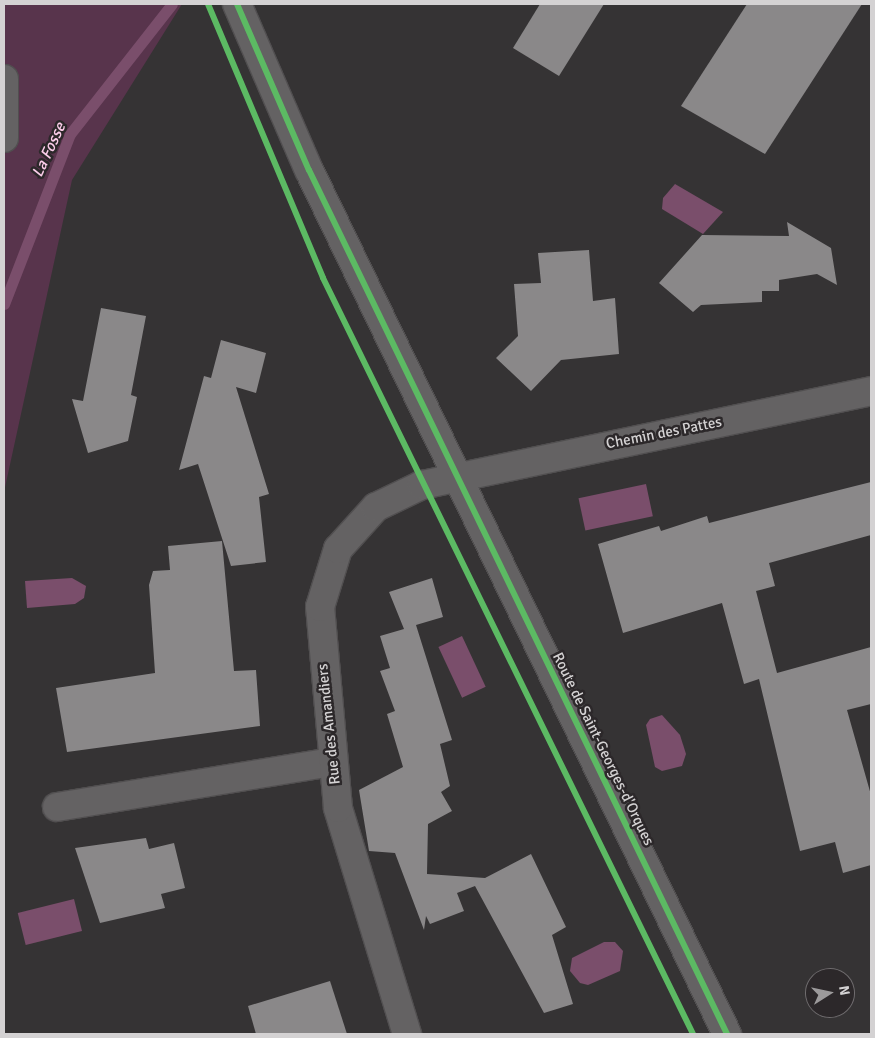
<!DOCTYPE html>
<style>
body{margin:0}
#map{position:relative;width:875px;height:1038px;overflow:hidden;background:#353334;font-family:Signika,sans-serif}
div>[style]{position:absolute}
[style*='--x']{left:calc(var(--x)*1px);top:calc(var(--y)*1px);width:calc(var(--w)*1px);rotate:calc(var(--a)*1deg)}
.green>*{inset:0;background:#58344c}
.water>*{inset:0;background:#7a4e6b;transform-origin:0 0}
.stream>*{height:11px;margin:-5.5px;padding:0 5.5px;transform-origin:5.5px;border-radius:5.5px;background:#7a4e6b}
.building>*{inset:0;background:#8a8889}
.roads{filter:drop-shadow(1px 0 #514f50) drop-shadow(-1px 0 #514f50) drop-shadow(0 1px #514f50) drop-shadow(0 -1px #514f50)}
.minor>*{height:28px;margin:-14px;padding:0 14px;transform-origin:14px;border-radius:14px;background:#646263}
.tertiary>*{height:28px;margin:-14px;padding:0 14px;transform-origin:14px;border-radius:14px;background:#646263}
.cycleway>*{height:6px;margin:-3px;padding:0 3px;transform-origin:3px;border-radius:3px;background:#5cba63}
span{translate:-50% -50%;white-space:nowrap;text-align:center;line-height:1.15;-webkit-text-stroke:5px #2c282a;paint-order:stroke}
.street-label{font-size:15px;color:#d4d2d3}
.water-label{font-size:16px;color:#fccdea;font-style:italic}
.frame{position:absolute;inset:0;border:5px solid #d4d2d3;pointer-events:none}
.north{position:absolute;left:805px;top:968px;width:50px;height:50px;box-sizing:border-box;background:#2c282a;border:1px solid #6f6c6e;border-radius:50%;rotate:80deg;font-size:14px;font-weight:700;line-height:20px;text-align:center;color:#d4d2d3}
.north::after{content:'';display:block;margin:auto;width:18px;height:22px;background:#9c9a9b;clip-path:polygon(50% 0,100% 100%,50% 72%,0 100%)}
</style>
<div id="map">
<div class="green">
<i style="clip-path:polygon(4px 4px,182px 4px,72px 180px,4px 492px)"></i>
</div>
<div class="water">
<i style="clip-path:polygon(675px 184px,723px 212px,703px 234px,662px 209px,663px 198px)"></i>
<i style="left:646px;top:484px;width:33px;height:69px;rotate:78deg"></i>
<i style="clip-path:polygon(72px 578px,86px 586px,84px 598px,75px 604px,27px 608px,25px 581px)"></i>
<i style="left:462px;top:636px;width:56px;height:26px;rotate:65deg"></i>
<i style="clip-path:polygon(662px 715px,680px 735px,686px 754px,682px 766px,662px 771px,655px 767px,646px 725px,650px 719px)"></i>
<i style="left:74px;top:899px;width:33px;height:58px;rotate:76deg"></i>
<i style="clip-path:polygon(604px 942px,615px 942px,623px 951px,620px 971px,588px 985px,580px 983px,570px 971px,572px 958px)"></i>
</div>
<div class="stream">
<i style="--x:4;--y:304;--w:182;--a:-68.8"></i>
<i style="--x:70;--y:134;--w:165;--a:-51.9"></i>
</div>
<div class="building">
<i style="clip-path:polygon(540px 4px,604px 4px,559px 76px,513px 48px)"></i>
<i style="clip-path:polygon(747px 4px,862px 4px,765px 154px,681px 106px)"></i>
<i style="clip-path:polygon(787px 222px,831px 248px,837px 285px,817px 274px,779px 280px,779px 291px,762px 291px,762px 302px,701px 305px,693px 312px,659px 283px,702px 235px,789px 236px)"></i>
<i style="clip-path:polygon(589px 250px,593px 301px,615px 298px,619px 354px,561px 360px,531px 391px,496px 358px,518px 336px,514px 284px,541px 283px,538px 253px)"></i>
<i style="clip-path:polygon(101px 308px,146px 316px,131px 395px,137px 397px,128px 441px,88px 453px,72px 399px,83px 401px)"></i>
<i style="clip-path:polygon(221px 340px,266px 353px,256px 393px,236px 387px,269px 494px,259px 497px,266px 562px,231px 566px,198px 464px,179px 470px,204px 376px,211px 378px)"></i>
<i style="clip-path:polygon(871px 482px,871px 535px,769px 563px,775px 586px,756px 591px,777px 673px,871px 647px,871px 704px,847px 710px,871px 795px,871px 865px,843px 873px,835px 842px,800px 851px,759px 679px,744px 684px,722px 603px,623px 633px,598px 544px,659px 526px,661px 531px,707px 516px,709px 523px)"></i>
<i style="clip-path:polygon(222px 541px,234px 671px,256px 670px,260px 726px,67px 752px,56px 688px,155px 673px,149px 585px,153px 571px,170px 570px,168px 546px)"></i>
<i style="clip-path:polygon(432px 578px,443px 617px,416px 625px,452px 740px,440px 744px,450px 786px,441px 792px,452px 811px,428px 824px,427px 874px,485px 878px,531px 854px,566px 927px,552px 935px,573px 1004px,544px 1013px,475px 886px,457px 893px,464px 911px,430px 924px,426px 916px,424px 930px,395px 853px,369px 851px,359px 790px,403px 767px,387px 714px,395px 711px,380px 671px,390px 668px,380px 636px,404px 629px,389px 592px)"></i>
<i style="clip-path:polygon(146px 838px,149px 849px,174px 843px,185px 888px,161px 894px,165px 908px,100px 923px,75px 848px)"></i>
<i style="clip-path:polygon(330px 981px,347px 1034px,256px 1034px,248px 1006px)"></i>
</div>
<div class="roads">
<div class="minor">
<i style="--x:4;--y:79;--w:59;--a:90"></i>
<i style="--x:57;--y:807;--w:280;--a:-9.3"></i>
<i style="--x:407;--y:1034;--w:236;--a:-107"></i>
<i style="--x:338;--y:808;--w:202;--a:-95.1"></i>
<i style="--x:320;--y:607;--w:61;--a:-72.8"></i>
<i style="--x:338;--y:549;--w:57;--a:-47.9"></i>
<i style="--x:376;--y:507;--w:51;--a:-25.6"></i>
<i style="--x:422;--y:485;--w:459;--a:-11.8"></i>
</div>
<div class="tertiary">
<i style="--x:237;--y:4;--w:181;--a:66.6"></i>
<i style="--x:309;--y:170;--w:960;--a:64.18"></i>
</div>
</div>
<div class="cycleway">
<i style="--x:208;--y:4;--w:297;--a:67.2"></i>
<i style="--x:323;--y:278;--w:842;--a:63.92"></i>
<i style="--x:237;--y:4;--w:181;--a:66.6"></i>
<i style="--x:309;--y:170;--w:960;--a:64.18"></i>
</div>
<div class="street-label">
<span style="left:664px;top:433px;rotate:-11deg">Chemin des Pattes</span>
<span style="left:329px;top:724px;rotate:-96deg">Rue des Amandiers</span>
<span style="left:603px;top:749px;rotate:64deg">Route de Saint-Georges-d'Orques</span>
</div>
<div class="water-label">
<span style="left:49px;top:150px;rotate:-65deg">La Fosse</span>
</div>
<div class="frame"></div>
<div class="north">N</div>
</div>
